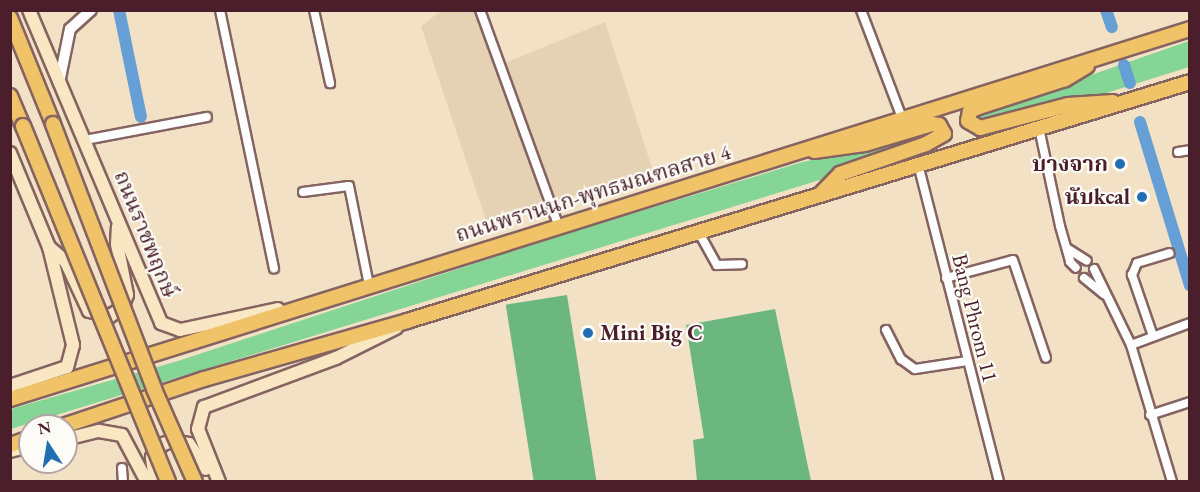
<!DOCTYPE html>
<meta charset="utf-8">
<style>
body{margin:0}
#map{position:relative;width:1200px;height:492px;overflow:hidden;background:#f3e1c5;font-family:"EB Garamond","Noto Serif Thai",serif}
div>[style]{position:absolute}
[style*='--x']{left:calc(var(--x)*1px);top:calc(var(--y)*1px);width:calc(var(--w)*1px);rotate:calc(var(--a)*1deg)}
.built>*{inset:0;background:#e5d1b4}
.green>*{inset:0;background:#85d596}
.forest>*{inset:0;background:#6cb67f;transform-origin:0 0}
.canal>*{height:12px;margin:-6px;padding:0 6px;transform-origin:6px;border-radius:6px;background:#669fd5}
.roads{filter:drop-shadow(2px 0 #856361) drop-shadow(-2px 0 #856361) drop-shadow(0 2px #856361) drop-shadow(0 -2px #856361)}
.minor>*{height:8px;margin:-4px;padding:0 4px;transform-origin:4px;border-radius:4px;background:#fff}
.tertiary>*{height:10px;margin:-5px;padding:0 5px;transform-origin:5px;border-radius:5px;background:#fff}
.secondary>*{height:12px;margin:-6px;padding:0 6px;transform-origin:6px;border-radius:6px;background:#f9e7c3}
.primary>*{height:14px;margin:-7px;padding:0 7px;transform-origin:7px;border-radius:7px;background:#f1c369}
.bridges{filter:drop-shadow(2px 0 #856361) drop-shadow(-2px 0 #856361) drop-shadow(0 2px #856361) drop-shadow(0 -2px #856361)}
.primary-bridge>*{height:14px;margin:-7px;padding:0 7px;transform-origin:7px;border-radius:7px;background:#f1c369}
.dots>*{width:16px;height:16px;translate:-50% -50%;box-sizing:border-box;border:3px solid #fdfcf7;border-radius:50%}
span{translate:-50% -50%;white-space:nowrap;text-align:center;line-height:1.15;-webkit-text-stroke:4.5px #fdfcf7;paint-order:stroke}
.poi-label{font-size:22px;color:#4a1f2b;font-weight:700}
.right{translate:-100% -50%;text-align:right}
.left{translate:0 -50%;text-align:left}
.street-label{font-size:22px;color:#4a1f2b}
.frame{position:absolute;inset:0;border:12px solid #4a1f2b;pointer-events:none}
.north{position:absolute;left:18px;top:414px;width:60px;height:60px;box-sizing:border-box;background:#fdfcf7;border:2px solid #b5a4a5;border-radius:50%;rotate:348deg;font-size:16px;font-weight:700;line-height:24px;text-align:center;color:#4a1f2b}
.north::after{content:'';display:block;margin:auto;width:21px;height:27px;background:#1f6fb2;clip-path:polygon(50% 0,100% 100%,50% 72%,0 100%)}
</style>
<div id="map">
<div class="built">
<i style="clip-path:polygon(441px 11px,484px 11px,505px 63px,605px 22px,653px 171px,487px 223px,421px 26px)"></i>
</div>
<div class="green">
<i style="clip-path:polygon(1189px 41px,1189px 67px,1100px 95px,976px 122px,976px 117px,987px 111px)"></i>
<i style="clip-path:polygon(933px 131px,934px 134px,823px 179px,11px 429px,11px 409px,178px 361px,552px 238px,799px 163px)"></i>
</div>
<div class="forest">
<i style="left:567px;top:295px;width:188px;height:62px;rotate:81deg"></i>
<i style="clip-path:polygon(775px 309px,811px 481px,697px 481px,693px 440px,704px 438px,686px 325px)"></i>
</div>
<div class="canal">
<i style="--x:119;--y:10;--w:109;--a:78.4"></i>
<i style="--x:1106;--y:10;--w:18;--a:71"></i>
<i style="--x:1124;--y:65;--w:19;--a:72"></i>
<i style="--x:1140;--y:122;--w:171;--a:73"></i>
</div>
<div class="roads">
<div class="minor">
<i style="--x:220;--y:10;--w:264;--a:78.2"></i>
<i style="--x:314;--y:10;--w:75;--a:77.6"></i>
<i style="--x:480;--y:10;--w:231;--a:70"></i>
<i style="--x:861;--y:10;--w:116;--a:69.2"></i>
<i style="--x:1039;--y:128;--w:100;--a:77.9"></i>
<i style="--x:1060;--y:226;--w:37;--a:74"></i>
<i style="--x:1070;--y:262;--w:8;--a:45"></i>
<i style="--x:85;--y:140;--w:124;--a:-10.7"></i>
<i style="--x:1178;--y:152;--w:12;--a:-9"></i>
<i style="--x:918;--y:164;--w:328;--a:75.7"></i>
<i style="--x:303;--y:192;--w:46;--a:-7.4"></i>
<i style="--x:349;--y:186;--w:101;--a:78.6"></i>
<i style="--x:698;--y:231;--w:39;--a:61"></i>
<i style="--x:717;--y:265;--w:25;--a:-2"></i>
<i style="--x:1068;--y:249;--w:22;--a:32"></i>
<i style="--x:1094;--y:269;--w:85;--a:64"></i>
<i style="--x:1131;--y:345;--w:143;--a:73.3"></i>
<i style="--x:946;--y:278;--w:69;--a:-15"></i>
<i style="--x:1013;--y:260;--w:103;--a:71.4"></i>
<i style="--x:1084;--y:278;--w:26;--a:39"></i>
<i style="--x:886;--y:330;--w:33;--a:63"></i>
<i style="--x:901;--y:359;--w:17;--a:36"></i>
<i style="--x:915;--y:369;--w:53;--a:-8.7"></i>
<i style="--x:1153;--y:336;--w:65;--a:-109"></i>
<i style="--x:1132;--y:275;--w:13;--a:-67"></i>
<i style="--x:1137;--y:263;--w:34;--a:-17"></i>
<i style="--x:1131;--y:345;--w:63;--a:-20.4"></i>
<i style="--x:1150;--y:415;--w:42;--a:-18"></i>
<i style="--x:122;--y:468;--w:14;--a:86"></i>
</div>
<div class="tertiary">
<i style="--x:59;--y:83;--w:55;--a:-78.5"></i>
<i style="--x:70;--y:29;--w:28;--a:-42"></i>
</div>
<div class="secondary">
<i style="--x:29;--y:10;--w:340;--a:67.1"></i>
<i style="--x:161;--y:323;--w:20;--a:20"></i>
<i style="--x:180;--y:330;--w:100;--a:-12.1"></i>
<i style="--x:10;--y:153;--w:102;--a:67.5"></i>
<i style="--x:49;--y:247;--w:101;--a:76.2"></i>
<i style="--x:73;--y:345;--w:23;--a:105"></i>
<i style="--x:67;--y:367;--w:60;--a:161.6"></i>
<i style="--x:49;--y:247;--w:23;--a:41"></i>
<i style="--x:66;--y:262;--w:54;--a:64.9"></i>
<i style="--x:89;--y:311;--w:22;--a:13"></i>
<i style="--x:110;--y:316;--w:14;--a:-34"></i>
<i style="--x:122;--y:308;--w:14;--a:-69"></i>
<i style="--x:127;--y:295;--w:52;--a:-101.1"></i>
<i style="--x:117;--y:244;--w:17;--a:-87"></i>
<i style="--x:66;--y:439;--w:34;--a:-14"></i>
<i style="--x:99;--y:431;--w:23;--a:10"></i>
<i style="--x:122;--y:435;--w:53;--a:62"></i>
<i style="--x:10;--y:451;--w:21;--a:-14"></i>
<i style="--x:155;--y:482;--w:25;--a:-97"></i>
<i style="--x:152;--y:457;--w:17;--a:-50"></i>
<i style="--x:163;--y:444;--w:9;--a:-18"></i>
<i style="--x:172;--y:441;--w:17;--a:10"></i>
<i style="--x:189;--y:444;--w:30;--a:56"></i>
<i style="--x:219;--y:482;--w:57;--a:-111.6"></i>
<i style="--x:198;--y:429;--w:23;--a:-75"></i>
<i style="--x:204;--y:407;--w:141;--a:-20.4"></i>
<i style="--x:336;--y:358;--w:67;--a:-26.6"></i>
</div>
<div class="primary">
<i style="--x:10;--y:18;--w:114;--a:67.9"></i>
<i style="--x:1087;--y:66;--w:26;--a:149"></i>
<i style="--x:1065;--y:79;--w:94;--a:162"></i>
<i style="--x:976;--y:108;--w:7;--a:153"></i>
<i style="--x:970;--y:111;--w:10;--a:101"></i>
<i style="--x:968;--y:121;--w:14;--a:30"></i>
<i style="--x:980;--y:128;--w:91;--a:-14.6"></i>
<i style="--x:1068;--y:105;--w:45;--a:-3.8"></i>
<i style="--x:10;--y:96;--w:33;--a:67"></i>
<i style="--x:814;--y:151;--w:51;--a:-7.8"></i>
<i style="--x:865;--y:144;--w:70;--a:-16.6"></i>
<i style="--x:932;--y:124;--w:7;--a:8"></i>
<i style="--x:939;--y:125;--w:10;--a:61"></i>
<i style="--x:944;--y:134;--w:21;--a:151"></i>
<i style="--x:926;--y:144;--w:91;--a:160.8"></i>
<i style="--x:840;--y:174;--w:28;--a:134"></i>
<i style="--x:10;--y:399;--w:1237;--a:-17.41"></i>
<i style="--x:63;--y:426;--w:149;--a:-18.4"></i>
<i style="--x:204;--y:379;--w:211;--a:-15.9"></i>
<i style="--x:407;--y:321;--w:819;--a:-16.97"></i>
<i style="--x:10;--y:445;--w:21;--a:-19"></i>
</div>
</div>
<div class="bridges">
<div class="primary-bridge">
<i style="--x:53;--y:124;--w:284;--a:69.1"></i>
<i style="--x:154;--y:389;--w:102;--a:66.2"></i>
<i style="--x:23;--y:126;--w:384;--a:67.8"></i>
</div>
</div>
<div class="dots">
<i style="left:1120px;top:164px;background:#1f6fb2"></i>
<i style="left:1142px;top:197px;background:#1f6fb2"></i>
<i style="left:588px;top:333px;background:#1f6fb2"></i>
</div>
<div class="poi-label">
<span class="right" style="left:1108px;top:164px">บางจาก</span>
<span class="right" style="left:1130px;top:197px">นับkcal</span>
<span class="left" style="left:600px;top:333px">Mini Big C</span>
</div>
<div class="street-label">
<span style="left:593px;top:193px;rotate:-17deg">ถนนพรานนก-พุทธมณฑลสาย 4</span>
<span style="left:146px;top:234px;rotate:68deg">ถนนราชพฤกษ์</span>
<span style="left:975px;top:318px;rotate:76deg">Bang Phrom 11</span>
</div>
<div class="frame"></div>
<div class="north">N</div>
</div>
